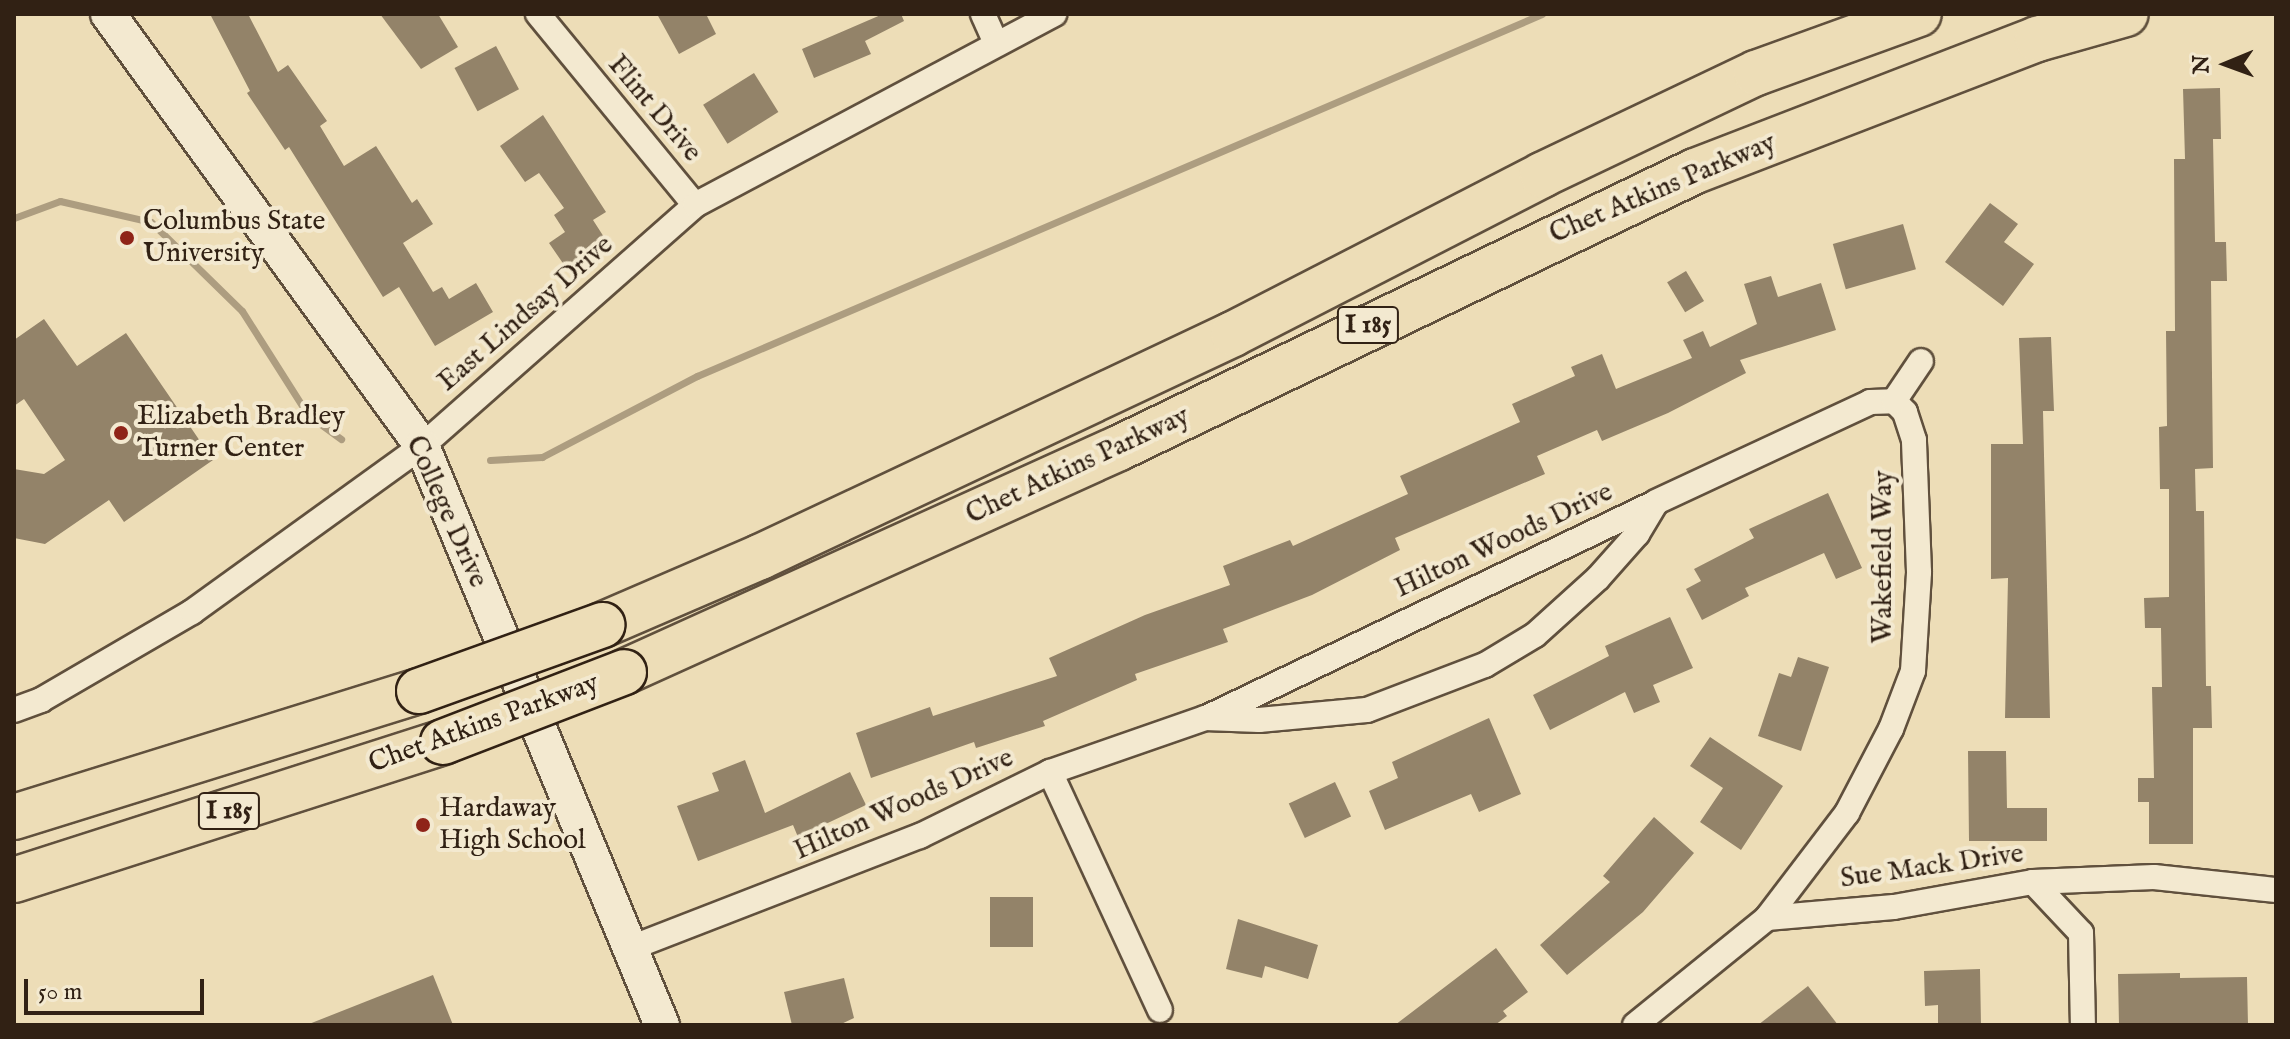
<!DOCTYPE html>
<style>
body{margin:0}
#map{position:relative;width:2290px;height:1039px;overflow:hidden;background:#edddb7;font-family:"IM FELL English",serif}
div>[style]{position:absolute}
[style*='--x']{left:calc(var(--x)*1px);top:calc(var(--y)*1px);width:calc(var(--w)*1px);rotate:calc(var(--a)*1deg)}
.stream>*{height:7px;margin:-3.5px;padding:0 3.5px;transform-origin:3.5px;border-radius:3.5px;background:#ad9d80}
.building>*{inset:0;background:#938369;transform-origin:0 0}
.roads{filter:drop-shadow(2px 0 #60503d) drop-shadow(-2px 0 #60503d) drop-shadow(0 2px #60503d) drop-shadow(0 -2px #60503d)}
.street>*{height:24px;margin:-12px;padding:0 12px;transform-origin:12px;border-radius:12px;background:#f3e9d0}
.secondary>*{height:34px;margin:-17px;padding:0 17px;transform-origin:17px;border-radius:17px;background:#f3e9d0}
.highway>*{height:44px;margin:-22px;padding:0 22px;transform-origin:22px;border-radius:22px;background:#edddb7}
.bridges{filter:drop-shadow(2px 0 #312114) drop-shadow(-2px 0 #312114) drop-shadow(0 2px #312114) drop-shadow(0 -2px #312114)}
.highway-bridge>*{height:44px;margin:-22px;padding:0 22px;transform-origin:22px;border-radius:22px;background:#edddb7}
.dots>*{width:22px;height:22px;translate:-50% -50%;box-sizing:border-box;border:4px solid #f3e9d0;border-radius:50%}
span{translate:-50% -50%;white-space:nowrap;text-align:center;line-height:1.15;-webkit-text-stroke:8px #f3e9d0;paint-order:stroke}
.shield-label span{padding:2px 6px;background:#f3e9d0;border:2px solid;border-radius:6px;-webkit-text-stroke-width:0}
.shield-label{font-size:26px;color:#312114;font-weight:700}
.street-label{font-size:28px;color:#312114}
.poi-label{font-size:28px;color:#312114}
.left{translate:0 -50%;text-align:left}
.frame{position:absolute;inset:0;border:16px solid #312114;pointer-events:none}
.north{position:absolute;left:2186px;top:24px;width:80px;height:80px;-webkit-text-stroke:6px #f3e9d0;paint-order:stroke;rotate:269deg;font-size:22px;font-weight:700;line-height:32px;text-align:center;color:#312114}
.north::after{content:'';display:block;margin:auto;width:28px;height:36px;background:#312114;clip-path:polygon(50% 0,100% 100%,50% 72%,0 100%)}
.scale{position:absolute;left:24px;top:979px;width:180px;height:36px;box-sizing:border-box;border:4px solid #312114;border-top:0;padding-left:10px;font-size:24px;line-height:28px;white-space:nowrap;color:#312114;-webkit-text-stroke:6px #f3e9d0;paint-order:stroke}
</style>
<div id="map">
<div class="stream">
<i style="--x:14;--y:218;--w:49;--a:-20.3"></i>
<i style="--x:60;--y:201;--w:93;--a:13"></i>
<i style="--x:151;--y:222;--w:127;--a:44.4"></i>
<i style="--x:242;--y:311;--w:123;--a:57.6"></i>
<i style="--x:308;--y:415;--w:41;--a:36"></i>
<i style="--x:490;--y:460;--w:52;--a:-3.3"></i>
<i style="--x:542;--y:457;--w:175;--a:-27.6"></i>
<i style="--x:697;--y:376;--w:919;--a:-23.19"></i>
</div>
<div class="building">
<i style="clip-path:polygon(210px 14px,248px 14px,278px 72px,288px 65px,327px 121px,320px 126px,344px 166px,376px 146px,412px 203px,417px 199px,433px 224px,403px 243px,433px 292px,442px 287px,449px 299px,476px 283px,493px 312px,435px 346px,399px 287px,383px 297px,289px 147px,285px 150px,247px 93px,250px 91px)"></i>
<i style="clip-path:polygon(380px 14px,438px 14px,458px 47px,421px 69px)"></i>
<i style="clip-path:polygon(657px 14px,706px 14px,716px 34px,679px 54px)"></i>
<i style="clip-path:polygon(883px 14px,901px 14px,904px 21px,865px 41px,871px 54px,814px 78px,802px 49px)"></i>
<i style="left:496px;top:46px;width:49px;height:47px;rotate:62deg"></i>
<i style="left:754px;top:73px;width:46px;height:60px;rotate:58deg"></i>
<i style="clip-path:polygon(2220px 88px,2221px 139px,2213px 139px,2215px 242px,2226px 242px,2227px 281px,2211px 281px,2213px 468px,2195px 469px,2196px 511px,2204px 511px,2206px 686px,2211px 686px,2212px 728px,2193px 728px,2193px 844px,2149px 844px,2149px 802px,2138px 802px,2138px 778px,2154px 778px,2152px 687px,2162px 687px,2161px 628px,2145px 628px,2144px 598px,2169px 597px,2169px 489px,2160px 489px,2159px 427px,2167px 426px,2166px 331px,2175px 331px,2174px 159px,2185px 159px,2183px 89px)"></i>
<i style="clip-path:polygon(543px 115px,606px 212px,593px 220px,611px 248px,571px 275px,549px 243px,565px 232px,554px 215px,564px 208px,539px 173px,525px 182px,500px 146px)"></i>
<i style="clip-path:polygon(1990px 203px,2018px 224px,2004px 242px,2034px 264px,2003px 306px,1945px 262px)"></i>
<i style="left:1903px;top:224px;width:47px;height:73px;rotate:74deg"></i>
<i style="left:1686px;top:271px;width:35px;height:22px;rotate:59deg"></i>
<i style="clip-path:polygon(1771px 276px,1778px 297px,1821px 283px,1836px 330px,1740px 360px,1746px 373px,1668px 413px,1602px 441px,1597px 430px,1537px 456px,1545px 474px,1395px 538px,1400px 550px,1312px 595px,1223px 629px,1228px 642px,1135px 674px,1137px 680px,1043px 721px,1045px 726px,976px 748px,974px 742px,871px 778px,856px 733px,930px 707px,933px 716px,1057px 676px,1049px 658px,1145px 615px,1230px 585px,1223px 566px,1290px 540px,1293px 546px,1408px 494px,1400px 476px,1520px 422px,1512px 404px,1575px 376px,1571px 367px,1602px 354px,1616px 389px,1692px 358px,1683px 340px,1703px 331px,1710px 347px,1757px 324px,1744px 284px)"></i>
<i style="clip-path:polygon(44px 319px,77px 366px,126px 333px,213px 460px,124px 522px,109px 500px,45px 544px,14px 538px,14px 469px,44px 474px,65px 460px,24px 399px,14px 406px,14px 340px)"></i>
<i style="clip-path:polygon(2051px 337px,2054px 411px,2043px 411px,2050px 718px,2005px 718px,2008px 578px,1991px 579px,1991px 444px,2023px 444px,2019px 338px)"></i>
<i style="clip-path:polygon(1828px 493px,1862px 568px,1836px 579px,1824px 553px,1745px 588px,1749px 596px,1702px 620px,1686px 589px,1701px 581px,1694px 569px,1754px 538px,1749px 529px)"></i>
<i style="clip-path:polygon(1670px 617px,1693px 668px,1653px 685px,1660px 702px,1634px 713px,1625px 692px,1550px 730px,1533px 695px,1609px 656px,1605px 646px)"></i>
<i style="clip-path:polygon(1798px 657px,1829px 667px,1801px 751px,1758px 736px,1779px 673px,1791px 677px)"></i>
<i style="clip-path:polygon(1489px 718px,1521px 794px,1479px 812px,1471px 794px,1385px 830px,1369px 791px,1398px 778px,1392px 762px)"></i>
<i style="clip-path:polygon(1710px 737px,1783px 786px,1741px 850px,1700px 822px,1723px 788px,1690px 766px)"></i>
<i style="clip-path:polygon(1968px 751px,2006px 751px,2007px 808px,2047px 808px,2047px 841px,1969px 841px)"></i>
<i style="clip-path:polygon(745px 760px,765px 813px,850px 772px,866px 805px,798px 837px,793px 825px,698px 861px,677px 806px,719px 791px,712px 773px)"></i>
<i style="left:1335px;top:782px;width:38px;height:51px;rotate:65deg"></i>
<i style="clip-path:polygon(1654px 817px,1694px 853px,1643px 912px,1567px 975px,1540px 945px,1610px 882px,1603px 876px)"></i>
<i style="left:990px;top:897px;width:43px;height:50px"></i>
<i style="clip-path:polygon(1238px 919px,1318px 945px,1308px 979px,1265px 966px,1262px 978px,1226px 969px)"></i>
<i style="clip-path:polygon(1496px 948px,1528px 992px,1503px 1011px,1507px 1016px,1495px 1025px,1395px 1025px)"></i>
<i style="clip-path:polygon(1980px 969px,1981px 1025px,1938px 1025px,1938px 1005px,1925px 1006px,1924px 971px)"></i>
<i style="clip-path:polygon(2180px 973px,2180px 978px,2247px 977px,2248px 1025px,2119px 1025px,2118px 974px)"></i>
<i style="clip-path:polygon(433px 975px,453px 1025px,309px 1025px,309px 1024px)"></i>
<i style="clip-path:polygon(844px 978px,854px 1018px,839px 1025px,792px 1025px,784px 992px)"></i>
<i style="clip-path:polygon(1808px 986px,1838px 1025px,1758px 1025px)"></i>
</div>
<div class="roads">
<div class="street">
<i style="--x:538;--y:14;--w:247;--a:50.6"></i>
<i style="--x:983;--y:14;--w:30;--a:66"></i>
<i style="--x:14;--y:710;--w:29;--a:-20"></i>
<i style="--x:41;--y:700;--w:175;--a:-30.2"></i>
<i style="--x:192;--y:612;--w:284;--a:-35.8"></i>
<i style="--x:422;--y:446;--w:364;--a:-41.4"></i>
<i style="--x:695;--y:205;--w:407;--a:-28"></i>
<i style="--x:1208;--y:717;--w:497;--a:-25.6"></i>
<i style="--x:1050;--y:772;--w:262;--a:65.2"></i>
<i style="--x:2033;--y:882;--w:70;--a:46.7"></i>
<i style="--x:2081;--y:933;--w:92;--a:88.8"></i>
<i style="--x:1767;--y:918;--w:132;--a:-52.7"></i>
<i style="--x:1847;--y:813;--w:95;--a:-62.4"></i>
<i style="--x:1891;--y:729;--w:62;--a:-69.2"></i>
<i style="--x:1913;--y:671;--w:99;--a:-86.5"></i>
<i style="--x:1919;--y:572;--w:132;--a:-92.2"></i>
<i style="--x:1914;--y:440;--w:29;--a:-108"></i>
<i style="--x:1905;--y:412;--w:16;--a:-135"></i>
<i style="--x:628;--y:949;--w:313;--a:-21.2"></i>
<i style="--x:920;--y:836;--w:145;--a:-26.2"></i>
<i style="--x:1050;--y:772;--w:164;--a:-19.2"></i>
<i style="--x:1205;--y:718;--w:54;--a:2.1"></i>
<i style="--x:1259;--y:720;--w:108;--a:-5.3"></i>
<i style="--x:1367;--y:710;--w:126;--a:-20.9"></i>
<i style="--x:1485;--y:665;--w:58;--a:-31"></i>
<i style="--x:1535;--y:635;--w:85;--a:-42.1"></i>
<i style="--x:1598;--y:578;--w:59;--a:-48.4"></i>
<i style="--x:1637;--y:534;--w:37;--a:-59"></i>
<i style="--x:1656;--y:502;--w:236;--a:-25"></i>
<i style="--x:1870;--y:402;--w:24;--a:-2"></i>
<i style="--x:1894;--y:401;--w:48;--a:-56"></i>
<i style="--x:1635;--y:1025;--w:170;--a:-39"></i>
<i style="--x:1767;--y:918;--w:127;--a:-5"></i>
<i style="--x:1894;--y:907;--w:141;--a:-10.2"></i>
<i style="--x:2033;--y:882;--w:121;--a:-2.4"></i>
<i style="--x:2154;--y:877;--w:123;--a:6.1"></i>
</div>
<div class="secondary">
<i style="--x:108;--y:14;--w:534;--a:53.99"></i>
<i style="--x:422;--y:446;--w:627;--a:67.49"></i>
</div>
<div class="highway">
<i style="--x:602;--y:625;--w:172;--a:-23.3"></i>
<i style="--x:760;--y:557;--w:523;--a:-25.24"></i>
<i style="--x:1233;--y:334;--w:348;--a:-27.2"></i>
<i style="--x:1542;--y:175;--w:237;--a:-25.5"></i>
<i style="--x:1756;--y:73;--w:173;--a:-19.9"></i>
<i style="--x:624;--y:672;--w:543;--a:-24.35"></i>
<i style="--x:1119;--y:448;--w:639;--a:-25.68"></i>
<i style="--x:1695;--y:171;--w:367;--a:-21.1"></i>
<i style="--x:2037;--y:39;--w:92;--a:-15.7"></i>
<i style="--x:14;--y:817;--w:424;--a:-17.3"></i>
<i style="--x:14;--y:880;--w:451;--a:-17.8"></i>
</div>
</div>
<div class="bridges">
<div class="highway-bridge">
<i style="--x:419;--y:691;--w:195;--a:-19.8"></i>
<i style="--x:443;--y:742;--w:194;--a:-21.1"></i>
</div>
</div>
<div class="dots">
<i style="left:127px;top:238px;background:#8f2418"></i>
<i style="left:121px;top:433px;background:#8f2418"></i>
<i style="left:423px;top:825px;background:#8f2418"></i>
</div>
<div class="shield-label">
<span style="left:1368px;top:325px">I 185</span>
<span style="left:229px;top:811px">I 185</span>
</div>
<div class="street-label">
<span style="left:654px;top:109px;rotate:50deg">Flint Drive</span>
<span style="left:1663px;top:189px;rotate:-23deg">Chet Atkins Parkway</span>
<span style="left:526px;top:314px;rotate:-41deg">East Lindsay Drive</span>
<span style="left:1078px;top:466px;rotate:-25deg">Chet Atkins Parkway</span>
<span style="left:446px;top:512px;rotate:66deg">College Drive</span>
<span style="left:1504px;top:541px;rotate:-25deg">Hilton Woods Drive</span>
<span style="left:1884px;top:557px;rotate:-90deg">Wakefield Way</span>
<span style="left:484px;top:724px;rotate:-20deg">Chet Atkins Parkway</span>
<span style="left:904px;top:805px;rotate:-24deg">Hilton Woods Drive</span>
<span style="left:1932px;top:867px;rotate:-8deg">Sue Mack Drive</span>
</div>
<div class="poi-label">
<span class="left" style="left:143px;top:238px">Columbus State<br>University</span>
<span class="left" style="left:137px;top:433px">Elizabeth Bradley<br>Turner Center</span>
<span class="left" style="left:439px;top:825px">Hardaway<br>High School</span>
</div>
<div class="frame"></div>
<div class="north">N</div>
<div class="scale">50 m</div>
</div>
